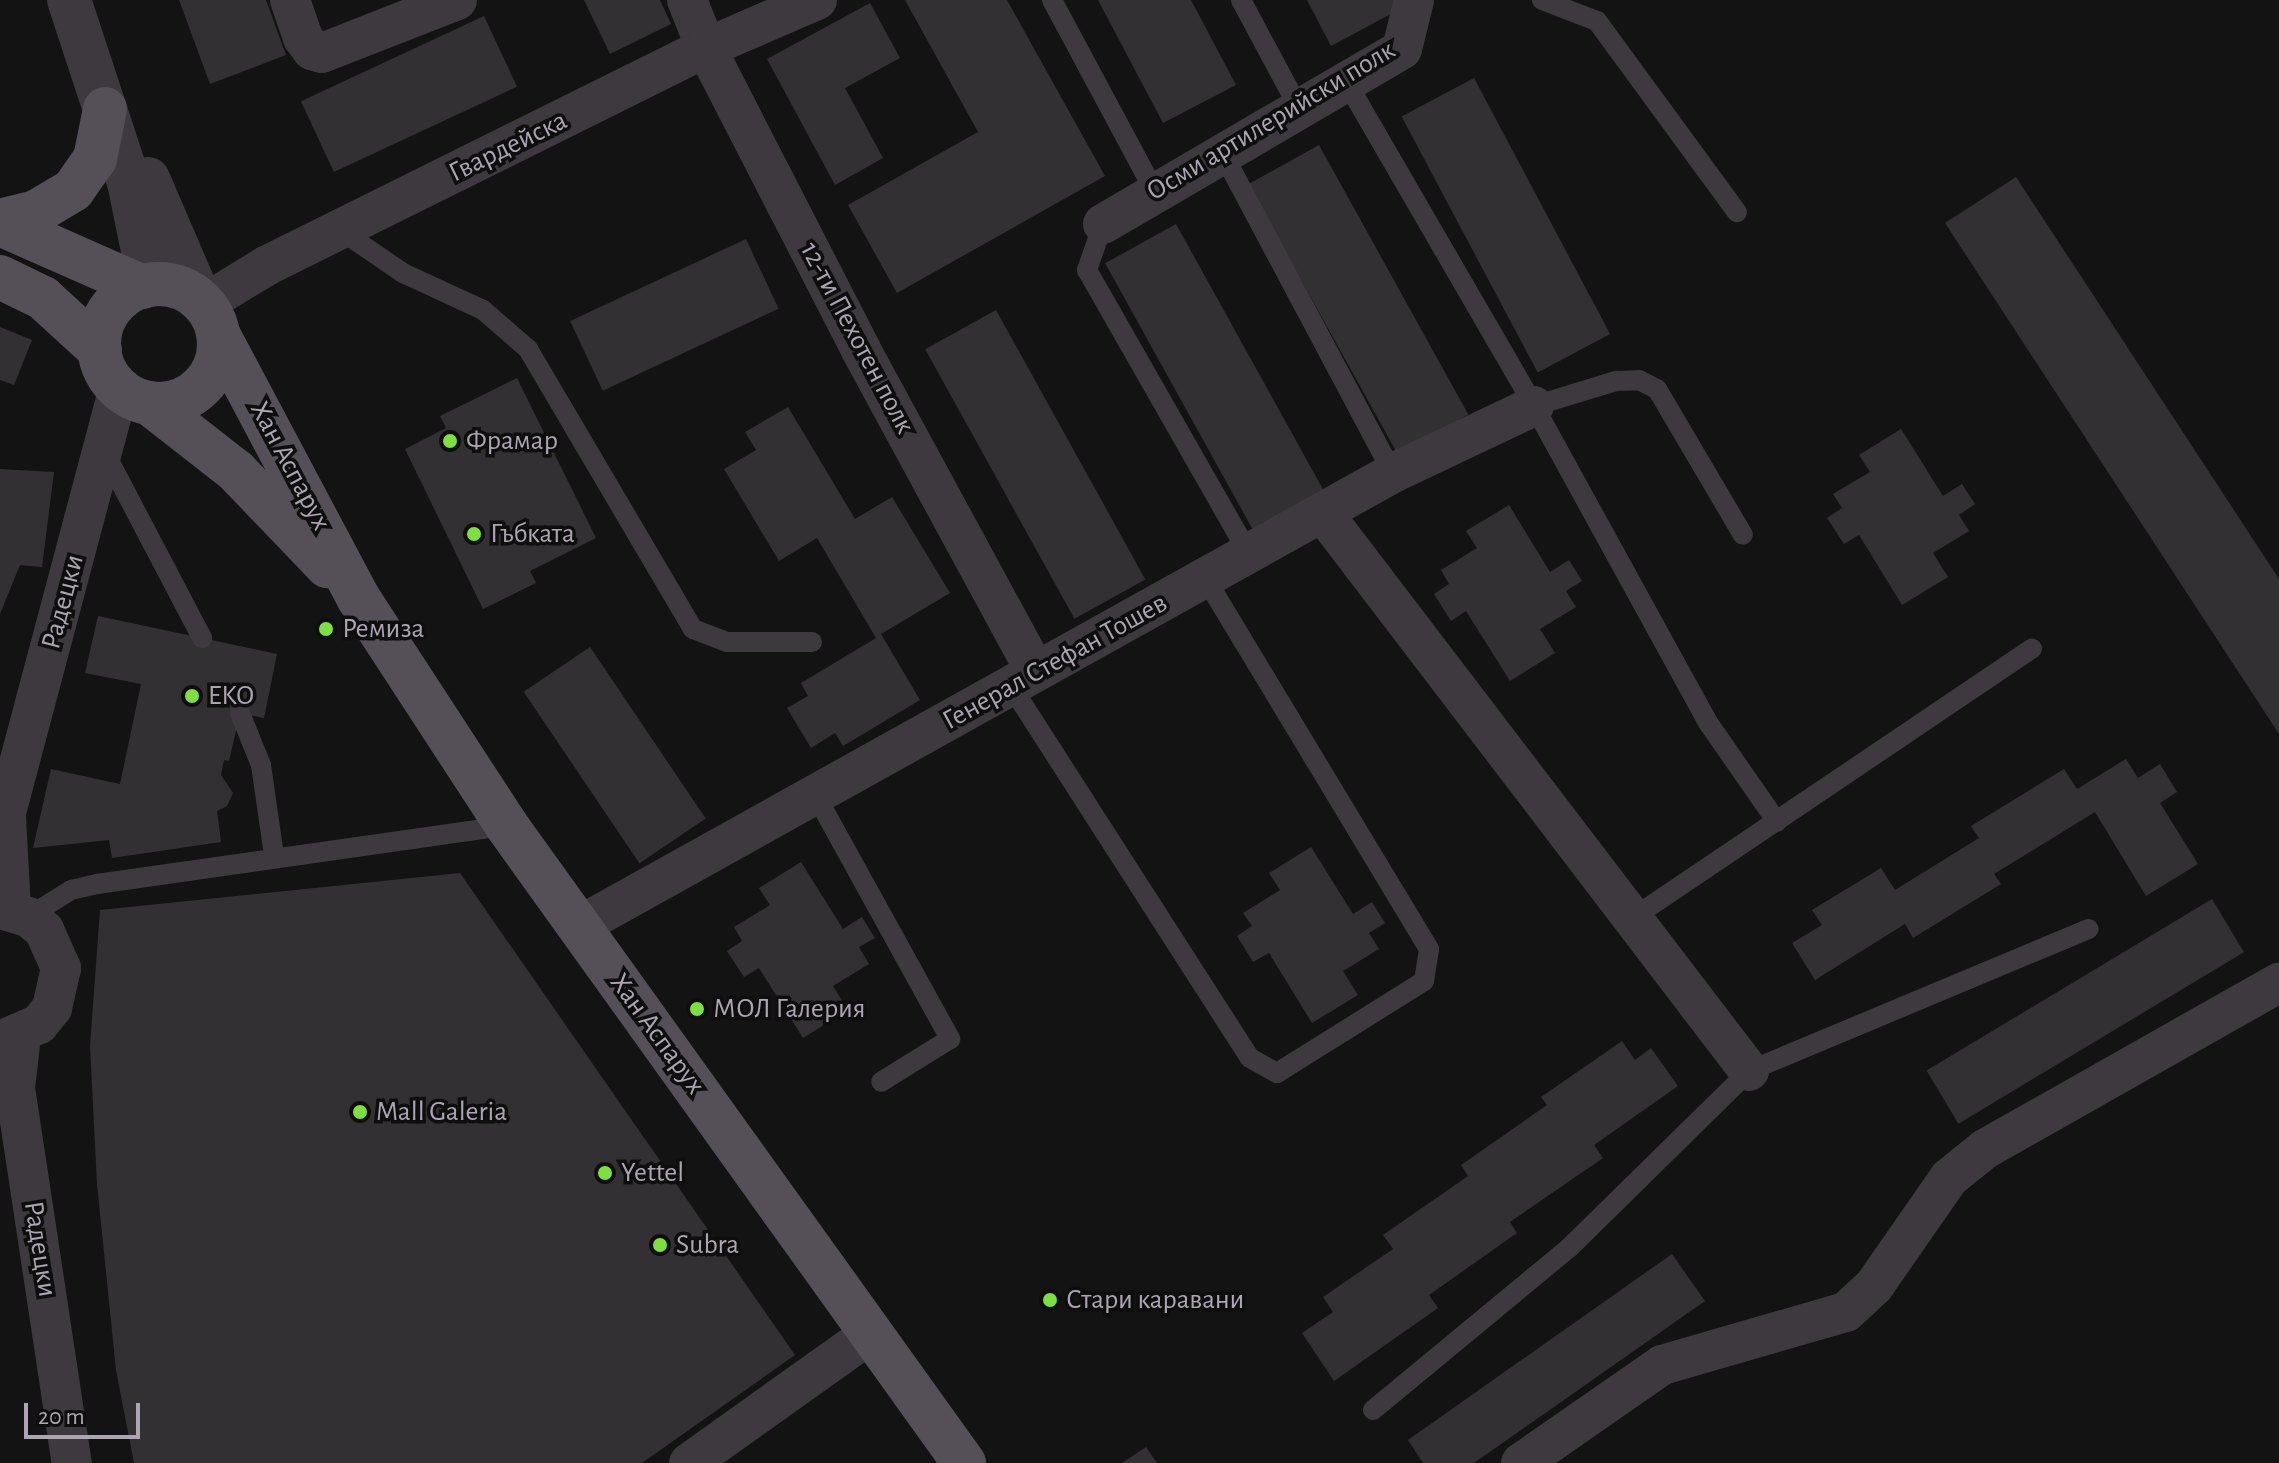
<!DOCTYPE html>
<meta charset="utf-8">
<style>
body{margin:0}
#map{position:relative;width:2279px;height:1463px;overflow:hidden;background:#141314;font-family:"Alegreya Sans",sans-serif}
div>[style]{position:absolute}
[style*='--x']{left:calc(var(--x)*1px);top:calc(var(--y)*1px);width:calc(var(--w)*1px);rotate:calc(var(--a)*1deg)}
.building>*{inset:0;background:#333033;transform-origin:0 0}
.service>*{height:20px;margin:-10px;padding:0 10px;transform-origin:10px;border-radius:10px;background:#3d393e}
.minor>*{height:40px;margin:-20px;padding:0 20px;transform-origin:20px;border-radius:20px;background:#3d393e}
.tertiary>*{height:44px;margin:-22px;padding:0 22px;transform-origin:22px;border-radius:22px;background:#3d393e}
.primary>*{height:44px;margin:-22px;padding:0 22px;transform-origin:22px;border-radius:22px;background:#555057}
.primary>.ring{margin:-22px;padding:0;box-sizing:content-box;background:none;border:44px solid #555057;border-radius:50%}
.dots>*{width:22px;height:22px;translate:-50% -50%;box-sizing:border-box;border:4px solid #0f0e0f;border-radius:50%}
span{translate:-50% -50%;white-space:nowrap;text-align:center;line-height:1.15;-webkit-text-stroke:7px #0f0e0f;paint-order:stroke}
.street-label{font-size:28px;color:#aea5b3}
.poi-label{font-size:28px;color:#aea5b3}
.left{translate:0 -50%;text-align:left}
.scale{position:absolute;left:24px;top:1403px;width:116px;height:36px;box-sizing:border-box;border:4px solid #aea5b3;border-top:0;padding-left:10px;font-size:24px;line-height:28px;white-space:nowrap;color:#aea5b3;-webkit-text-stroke:6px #0f0e0f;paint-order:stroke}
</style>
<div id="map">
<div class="building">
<i style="clip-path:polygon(179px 0,266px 0,286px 55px,210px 84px)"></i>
<i style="clip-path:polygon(584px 0,660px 0,671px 24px,610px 54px)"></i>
<i style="clip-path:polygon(905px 0,1007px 0,1105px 176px,897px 293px,848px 205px,978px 132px)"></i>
<i style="clip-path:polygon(1098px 0,1191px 0,1236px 85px,1163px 123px)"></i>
<i style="clip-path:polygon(1307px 0,1400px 0,1404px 7px,1331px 46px)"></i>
<i style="clip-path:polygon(870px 3px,900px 58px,845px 88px,883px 158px,835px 185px,767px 59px)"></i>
<i style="left:484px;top:16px;width:78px;height:202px;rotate:65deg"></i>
<i style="left:1474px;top:78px;width:290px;height:82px;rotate:62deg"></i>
<i style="left:1319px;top:145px;width:308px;height:81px;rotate:61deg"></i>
<i style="clip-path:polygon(2016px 177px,2279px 579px,2279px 734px,1945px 223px)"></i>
<i style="left:1176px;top:224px;width:308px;height:81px;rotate:61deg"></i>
<i style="left:746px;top:239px;width:77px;height:194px;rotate:65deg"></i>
<i style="left:996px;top:310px;width:308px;height:81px;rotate:61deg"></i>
<i style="clip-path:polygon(0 327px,32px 340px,14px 385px,0 380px)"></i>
<i style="clip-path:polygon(517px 378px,596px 538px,530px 571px,536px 583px,483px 609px,405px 449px,446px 428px,440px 416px)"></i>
<i style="clip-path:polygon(788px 407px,855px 519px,892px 497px,950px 593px,881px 634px,920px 700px,843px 746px,835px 733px,811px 748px,787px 708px,808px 696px,801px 683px,876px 638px,817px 538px,779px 561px,724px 469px,756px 450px,745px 432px)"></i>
<i style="clip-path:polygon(1901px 429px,1943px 496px,1962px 484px,1975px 504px,1959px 515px,1969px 531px,1933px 553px,1948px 577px,1902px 605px,1859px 535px,1844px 544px,1827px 518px,1842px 508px,1833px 494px,1870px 472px,1859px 455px)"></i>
<i style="clip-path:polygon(0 469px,54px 472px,42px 567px,20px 565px,0 614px)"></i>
<i style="clip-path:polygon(1509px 505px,1550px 572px,1569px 560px,1582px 581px,1566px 591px,1576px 607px,1540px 629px,1555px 653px,1510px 681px,1466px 611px,1451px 621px,1434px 594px,1449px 584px,1441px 570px,1477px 548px,1466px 531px)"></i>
<i style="clip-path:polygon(98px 616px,277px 654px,264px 718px,240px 713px,229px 761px,224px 760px,221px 775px,233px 793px,227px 806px,217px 811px,221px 842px,112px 858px,109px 840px,33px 848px,51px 769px,120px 784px,141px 684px,85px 673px)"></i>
<i style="left:590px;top:647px;width:207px;height:80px;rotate:56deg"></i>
<i style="clip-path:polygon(2126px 759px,2138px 778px,2160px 764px,2177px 792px,2160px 803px,2198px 864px,2146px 896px,2095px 812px,1994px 874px,2001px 884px,1913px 938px,1905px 924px,1815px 980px,1792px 943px,1822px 925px,1812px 910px,1881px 868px,1895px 890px,1979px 838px,1971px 826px,2064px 769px,2077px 789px)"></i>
<i style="clip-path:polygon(1311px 847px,1353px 914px,1372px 902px,1385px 923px,1369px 933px,1379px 949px,1343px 971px,1358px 995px,1312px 1023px,1269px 953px,1253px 962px,1237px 936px,1252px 926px,1243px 913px,1280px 890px,1269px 873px)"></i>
<i style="clip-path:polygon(801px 862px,843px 929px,862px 917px,875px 938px,859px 947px,869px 964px,833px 986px,848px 1010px,803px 1038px,759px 968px,744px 977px,727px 951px,742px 941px,734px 927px,770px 905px,759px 888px)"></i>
<i style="clip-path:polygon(460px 873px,795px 1355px,642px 1463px,134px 1463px,116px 1370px,97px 1184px,90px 1046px,100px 910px)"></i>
<i style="left:2212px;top:899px;width:62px;height:333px;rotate:59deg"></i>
<i style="clip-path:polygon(1622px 1041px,1635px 1060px,1651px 1048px,1678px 1086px,1594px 1145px,1603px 1158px,1510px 1222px,1517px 1233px,1429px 1295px,1438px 1308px,1334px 1381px,1302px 1333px,1333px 1312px,1323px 1297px,1393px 1249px,1383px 1235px,1468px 1176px,1461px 1165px,1547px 1105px,1541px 1097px)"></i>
<i style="clip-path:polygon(1672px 1254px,1705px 1301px,1474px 1463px,1423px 1463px,1408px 1440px)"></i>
<i style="clip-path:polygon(1146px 1447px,1157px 1463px,1122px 1463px)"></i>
</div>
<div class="service">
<i style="--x:1052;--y:0;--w:216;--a:61.8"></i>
<i style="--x:1241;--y:0;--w:123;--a:61.8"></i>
<i style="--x:1542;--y:0;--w:59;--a:20.9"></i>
<i style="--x:1597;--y:21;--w:237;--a:53.8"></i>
<i style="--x:1347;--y:83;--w:373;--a:59.9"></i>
<i style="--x:1534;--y:406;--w:363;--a:61.2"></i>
<i style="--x:1709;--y:724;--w:119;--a:55.2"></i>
<i style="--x:1222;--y:152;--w:364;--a:62"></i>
<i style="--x:1103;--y:224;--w:49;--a:109.2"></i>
<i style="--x:1087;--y:270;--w:327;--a:60.3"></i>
<i style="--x:340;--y:230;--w:76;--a:34.3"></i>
<i style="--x:403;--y:273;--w:88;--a:24.8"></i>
<i style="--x:483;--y:310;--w:60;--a:40.9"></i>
<i style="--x:528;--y:349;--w:325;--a:59.5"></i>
<i style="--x:693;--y:629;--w:36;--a:21"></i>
<i style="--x:727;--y:642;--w:85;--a:0"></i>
<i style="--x:1534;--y:406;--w:86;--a:-17"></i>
<i style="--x:1616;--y:381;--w:23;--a:-2"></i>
<i style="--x:1639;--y:380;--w:20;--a:27"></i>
<i style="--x:1657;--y:389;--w:169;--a:59.5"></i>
<i style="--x:105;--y:453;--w:209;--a:62.3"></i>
<i style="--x:1011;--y:686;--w:442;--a:57.3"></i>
<i style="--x:1250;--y:1058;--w:31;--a:29"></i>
<i style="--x:1277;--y:1073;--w:173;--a:-32"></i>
<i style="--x:1424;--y:981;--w:32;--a:-81"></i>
<i style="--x:1429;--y:949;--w:433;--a:-121.1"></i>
<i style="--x:240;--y:713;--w:56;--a:68"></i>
<i style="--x:261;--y:765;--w:91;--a:81.8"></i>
<i style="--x:815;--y:794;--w:280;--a:61.1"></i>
<i style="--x:950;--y:1039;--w:81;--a:148.1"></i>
<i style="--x:28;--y:917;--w:51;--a:-32.1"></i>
<i style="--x:71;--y:890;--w:27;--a:-13"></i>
<i style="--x:97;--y:884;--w:414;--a:-8.1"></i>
<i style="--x:1634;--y:917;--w:480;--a:-34"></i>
<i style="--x:1373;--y:1410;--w:254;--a:-39.6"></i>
<i style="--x:1569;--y:1248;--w:252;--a:-44.5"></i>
<i style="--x:1749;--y:1071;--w:368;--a:-22.7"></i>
</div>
<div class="minor">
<i style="--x:290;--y:0;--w:40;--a:71.1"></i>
<i style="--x:303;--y:38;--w:15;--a:53"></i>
<i style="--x:312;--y:50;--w:10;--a:17"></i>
<i style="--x:322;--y:53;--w:145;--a:-21.4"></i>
<i style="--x:687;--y:0;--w:52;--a:68.4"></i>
<i style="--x:706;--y:48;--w:339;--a:62.8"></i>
<i style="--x:861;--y:350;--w:366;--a:61.5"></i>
<i style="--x:1103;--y:224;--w:346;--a:-30.3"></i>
<i style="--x:1402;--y:49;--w:50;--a:-76.2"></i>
<i style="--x:204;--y:304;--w:73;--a:-31.5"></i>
<i style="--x:266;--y:266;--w:491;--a:-26.4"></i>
<i style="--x:706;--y:48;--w:121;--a:-23.4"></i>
<i style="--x:1323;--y:513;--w:702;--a:52.64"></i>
<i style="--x:6;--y:817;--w:93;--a:86.9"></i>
<i style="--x:0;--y:835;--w:463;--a:-75.1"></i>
<i style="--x:0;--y:909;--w:29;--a:16"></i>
<i style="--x:28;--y:917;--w:21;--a:39"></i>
<i style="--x:44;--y:930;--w:42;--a:65.9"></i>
<i style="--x:61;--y:968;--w:41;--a:102.7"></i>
<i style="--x:52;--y:1008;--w:21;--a:129"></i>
<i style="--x:39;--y:1024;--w:43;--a:156.4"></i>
<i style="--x:579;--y:926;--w:932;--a:-29.1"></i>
<i style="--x:1393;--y:473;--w:156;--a:-25.4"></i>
<i style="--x:21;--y:1036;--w:52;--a:96.6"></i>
<i style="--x:15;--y:1088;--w:379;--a:81.4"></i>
<i style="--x:689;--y:1463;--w:224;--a:-35.5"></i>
<i style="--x:1521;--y:1463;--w:172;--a:-34.8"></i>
<i style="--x:1662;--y:1365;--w:191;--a:-16.1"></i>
<i style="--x:1846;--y:1312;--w:38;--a:-43"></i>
<i style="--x:1874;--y:1286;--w:131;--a:-55.2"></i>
<i style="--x:1949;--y:1178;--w:46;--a:-38.9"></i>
<i style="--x:1985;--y:1149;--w:338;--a:-29.5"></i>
</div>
<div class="tertiary">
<i style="--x:69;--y:0;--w:192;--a:71.8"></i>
<i style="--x:129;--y:182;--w:105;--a:78.5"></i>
<i style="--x:148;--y:179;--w:132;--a:66.7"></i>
</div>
<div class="primary">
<i style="--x:0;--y:221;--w:37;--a:-14"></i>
<i style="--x:36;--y:212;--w:43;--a:-30.7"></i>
<i style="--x:73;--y:190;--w:38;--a:-55"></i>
<i style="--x:95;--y:159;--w:51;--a:-78.7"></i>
<i style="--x:0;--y:224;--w:156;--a:23.8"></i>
<i style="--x:0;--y:277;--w:48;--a:26"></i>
<i style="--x:43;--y:298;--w:77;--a:42.4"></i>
<i class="ring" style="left:99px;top:284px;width:76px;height:76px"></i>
<i style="--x:218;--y:334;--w:300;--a:62"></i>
<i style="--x:359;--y:599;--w:271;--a:56.9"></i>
<i style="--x:507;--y:826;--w:784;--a:54.34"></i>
<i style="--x:149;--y:403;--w:110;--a:38"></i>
<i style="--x:236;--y:471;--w:132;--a:46.2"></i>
</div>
<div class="dots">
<i style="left:450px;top:441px;background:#7edf40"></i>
<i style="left:474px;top:534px;background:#7edf40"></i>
<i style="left:326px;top:629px;background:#7edf40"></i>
<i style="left:192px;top:696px;background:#7edf40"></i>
<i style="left:697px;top:1009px;background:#7edf40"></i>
<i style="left:360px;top:1112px;background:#7edf40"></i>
<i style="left:605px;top:1173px;background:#7edf40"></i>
<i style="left:660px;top:1245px;background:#7edf40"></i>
<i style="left:1050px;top:1300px;background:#7edf40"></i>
</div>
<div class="street-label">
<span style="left:1271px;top:121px;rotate:-31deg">Осми артилерийски полк</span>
<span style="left:508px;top:147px;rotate:-26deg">Гвардейска</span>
<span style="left:857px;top:338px;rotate:62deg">12-ти Пехотен полк</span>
<span style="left:290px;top:466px;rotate:62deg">Хан Аспарух</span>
<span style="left:63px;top:602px;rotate:-75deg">Радецки</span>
<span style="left:1055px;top:662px;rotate:-29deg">Генерал Стефан Тошев</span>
<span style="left:657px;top:1034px;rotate:54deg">Хан Аспарух</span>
<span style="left:40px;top:1249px;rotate:81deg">Радецки</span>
</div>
<div class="poi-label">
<span class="left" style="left:466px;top:441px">Фрамар</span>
<span class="left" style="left:490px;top:534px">Гъбката</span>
<span class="left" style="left:342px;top:629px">Ремиза</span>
<span class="left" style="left:208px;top:696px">EKO</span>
<span class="left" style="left:713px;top:1009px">МОЛ Галерия</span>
<span class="left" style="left:376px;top:1112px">Mall Galeria</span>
<span class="left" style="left:621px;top:1173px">Yettel</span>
<span class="left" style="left:676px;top:1245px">Subra</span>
<span class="left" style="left:1066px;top:1300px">Стари каравани</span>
</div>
<div class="scale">20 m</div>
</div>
